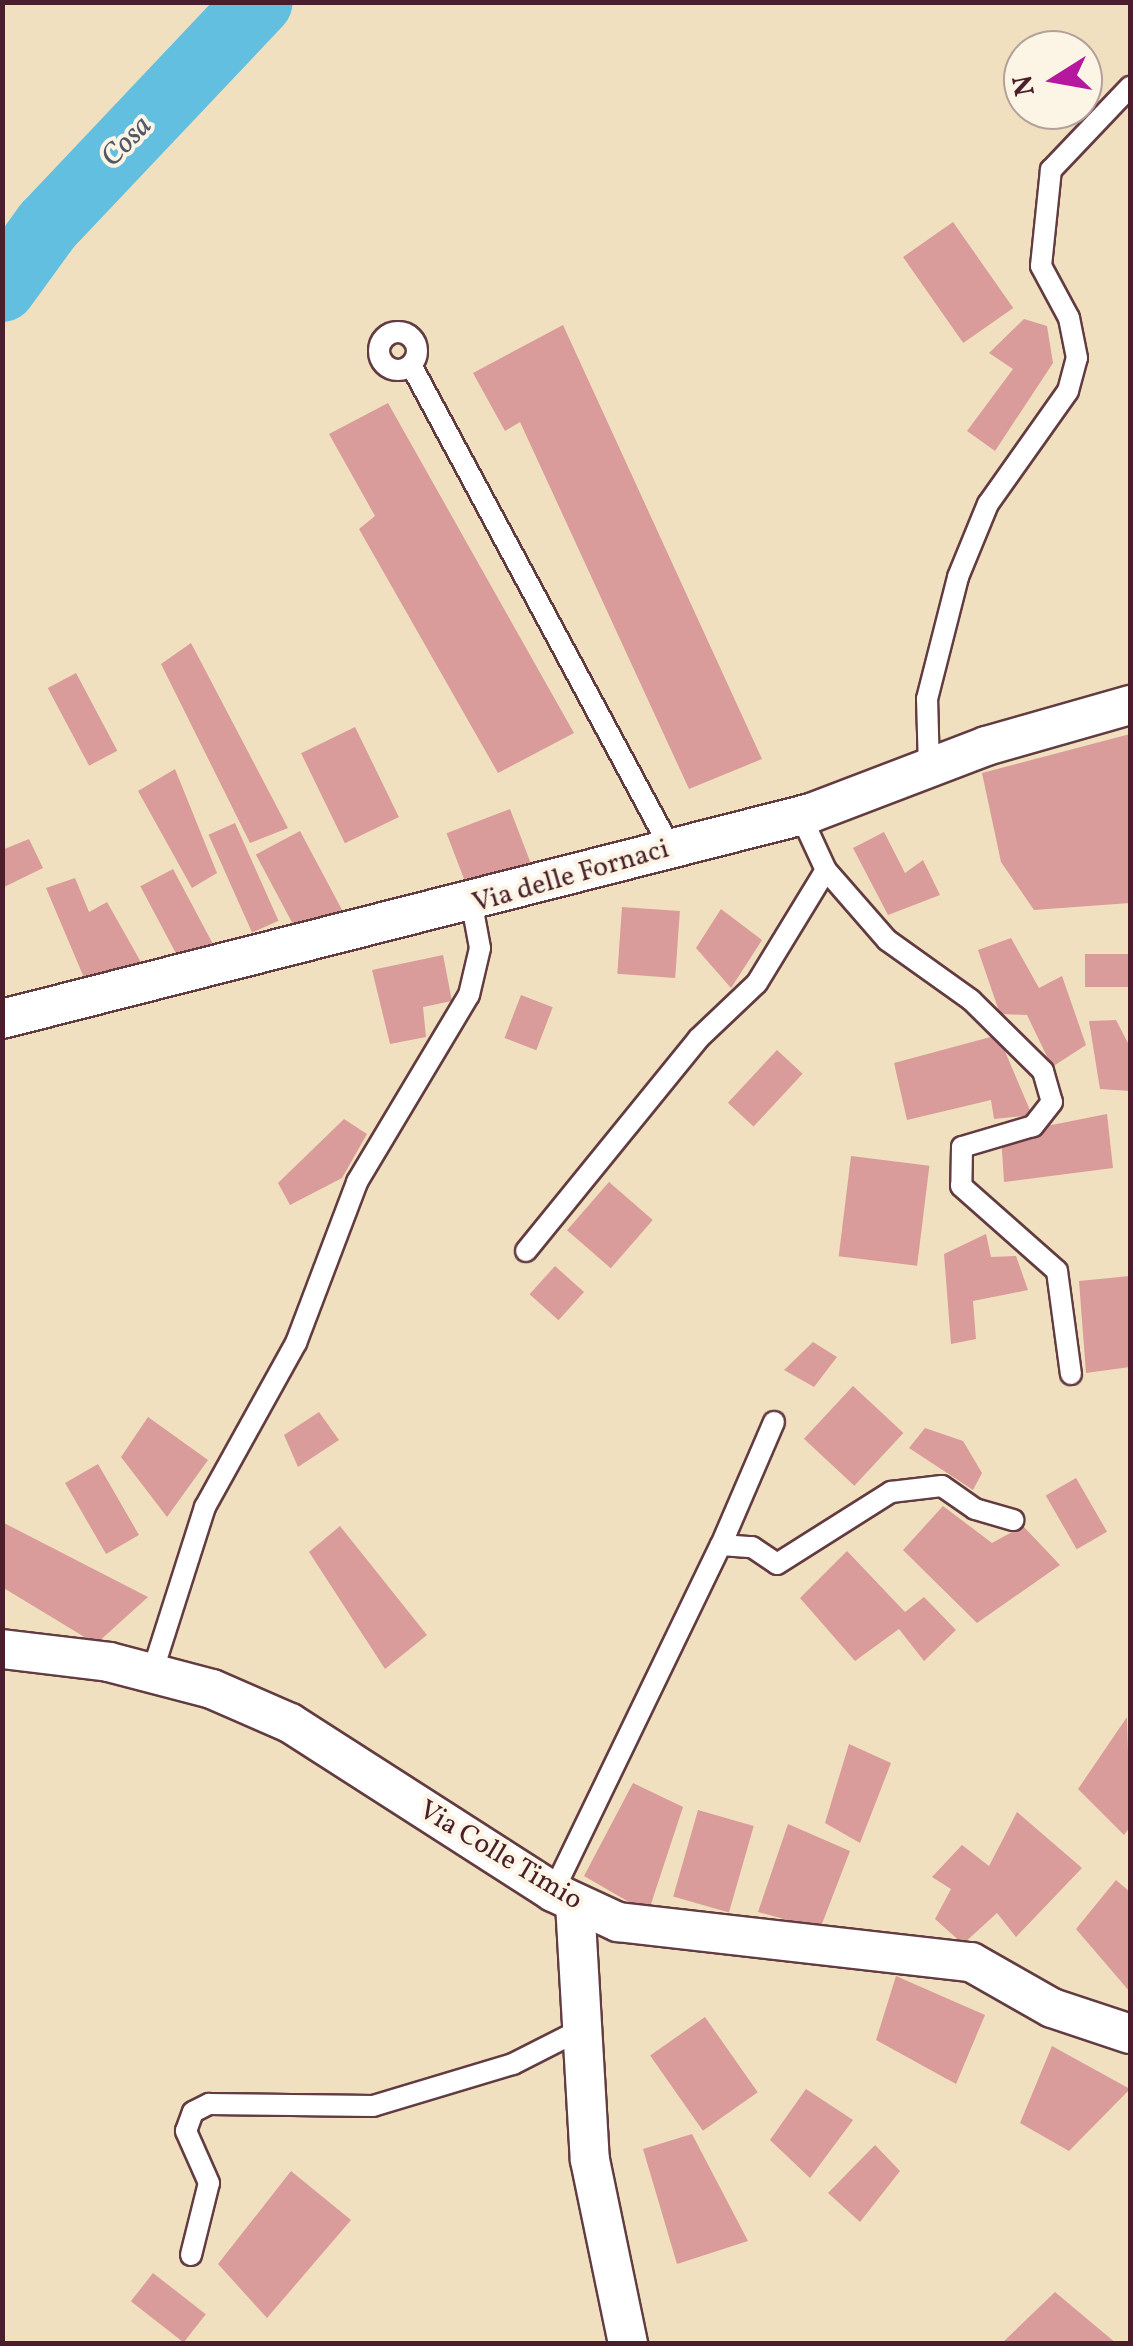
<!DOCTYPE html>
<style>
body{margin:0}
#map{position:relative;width:1133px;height:2346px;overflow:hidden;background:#f1e0bf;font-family:Vollkorn,serif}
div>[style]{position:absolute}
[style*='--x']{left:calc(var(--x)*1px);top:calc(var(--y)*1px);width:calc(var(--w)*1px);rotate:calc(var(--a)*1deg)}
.river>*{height:68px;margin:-34px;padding:0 34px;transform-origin:34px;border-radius:34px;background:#62bfe0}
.building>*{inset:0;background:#d99c9a;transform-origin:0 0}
.roads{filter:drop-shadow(2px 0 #633c41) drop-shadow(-2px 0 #633c41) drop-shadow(0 2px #633c41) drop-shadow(0 -2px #633c41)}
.lane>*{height:20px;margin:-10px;padding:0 10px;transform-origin:10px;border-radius:10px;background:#fff}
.lane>.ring{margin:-10px;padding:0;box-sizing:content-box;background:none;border:20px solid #fff;border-radius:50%}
.street>*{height:38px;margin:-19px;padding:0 19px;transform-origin:19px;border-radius:19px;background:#fff}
span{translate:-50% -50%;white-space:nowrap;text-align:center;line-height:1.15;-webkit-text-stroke:8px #fcf5e5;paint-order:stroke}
.street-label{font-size:28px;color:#4a1f2b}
.water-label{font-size:30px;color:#52576a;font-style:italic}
.frame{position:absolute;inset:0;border:5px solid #4a1f2b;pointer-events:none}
.north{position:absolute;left:1003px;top:30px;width:100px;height:100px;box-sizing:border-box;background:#fcf5e5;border:2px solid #b59f9b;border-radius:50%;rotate:259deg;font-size:28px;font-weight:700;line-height:40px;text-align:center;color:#4a1f2b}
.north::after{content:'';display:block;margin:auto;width:35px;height:45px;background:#b5179e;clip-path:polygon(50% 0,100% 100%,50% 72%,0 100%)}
</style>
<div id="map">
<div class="river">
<i style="--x:2;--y:288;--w:77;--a:-54"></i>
<i style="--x:47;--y:226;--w:308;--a:-46.6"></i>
</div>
<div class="building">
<i style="left:953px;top:222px;width:105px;height:61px;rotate:55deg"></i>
<i style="clip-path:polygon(1024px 319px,1047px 326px,1053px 363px,995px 451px,967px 431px,1013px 369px,989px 353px)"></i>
<i style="clip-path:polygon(563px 325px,762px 759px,689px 789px,520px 422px,505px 431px,473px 373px)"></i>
<i style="clip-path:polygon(388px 403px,574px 733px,498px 773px,359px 529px,375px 516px,329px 434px)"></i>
<i style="clip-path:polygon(191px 643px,288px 828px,250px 843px,161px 664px)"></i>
<i style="left:76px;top:673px;width:88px;height:32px;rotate:62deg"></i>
<i style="left:355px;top:727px;width:100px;height:60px;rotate:64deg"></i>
<i style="clip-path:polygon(1130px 734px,1130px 903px,1034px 910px,1001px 862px,982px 773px)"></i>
<i style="clip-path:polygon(175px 769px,217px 873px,192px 888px,138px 791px)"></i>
<i style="left:510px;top:809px;width:65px;height:68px;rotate:69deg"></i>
<i style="left:235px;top:823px;width:107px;height:29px;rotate:66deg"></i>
<i style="left:300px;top:831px;width:93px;height:50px;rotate:62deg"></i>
<i style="clip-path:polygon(884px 832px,905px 873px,923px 860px,940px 895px,888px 915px,853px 848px)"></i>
<i style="clip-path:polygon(29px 839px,43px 868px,2px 888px,2px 850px)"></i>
<i style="left:173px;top:869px;width:89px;height:37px;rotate:62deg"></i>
<i style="clip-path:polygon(75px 878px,89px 912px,107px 902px,142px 964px,85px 980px,46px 888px)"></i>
<i style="left:622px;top:907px;width:58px;height:67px;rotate:4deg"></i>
<i style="clip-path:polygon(721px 909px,762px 940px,731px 988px,696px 948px)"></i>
<i style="clip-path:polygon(1011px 938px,1039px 988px,1062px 976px,1086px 1045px,1052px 1067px,1027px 1015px,1000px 1014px,978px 950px)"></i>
<i style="left:1130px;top:954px;width:33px;height:45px;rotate:90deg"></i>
<i style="clip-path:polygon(443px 955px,452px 1001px,423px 1007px,426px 1037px,390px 1044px,372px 970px)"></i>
<i style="left:521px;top:995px;width:34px;height:46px;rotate:21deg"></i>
<i style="clip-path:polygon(1116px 1020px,1130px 1047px,1130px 1091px,1100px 1089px,1089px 1021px)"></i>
<i style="clip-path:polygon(998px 1035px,1032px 1115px,994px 1119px,991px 1100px,907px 1120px,894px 1063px)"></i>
<i style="left:777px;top:1050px;width:35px;height:72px;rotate:43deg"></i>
<i style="clip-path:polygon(1107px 1114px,1113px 1168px,1004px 1182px,1001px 1135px)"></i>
<i style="clip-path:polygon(344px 1119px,367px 1134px,342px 1178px,290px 1205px,278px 1183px)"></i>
<i style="left:851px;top:1156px;width:79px;height:101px;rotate:7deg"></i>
<i style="left:609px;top:1182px;width:58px;height:64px;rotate:41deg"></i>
<i style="clip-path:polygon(986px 1234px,991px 1257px,1016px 1256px,1028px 1290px,973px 1301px,976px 1339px,951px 1344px,944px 1254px)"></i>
<i style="left:555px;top:1266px;width:39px;height:38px;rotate:42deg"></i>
<i style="clip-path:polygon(1130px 1276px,1130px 1367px,1086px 1373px,1079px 1281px)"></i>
<i style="clip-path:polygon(813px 1342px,837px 1357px,814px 1387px,784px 1370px)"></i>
<i style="left:853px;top:1386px;width:69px;height:72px;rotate:43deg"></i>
<i style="clip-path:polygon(319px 1412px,339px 1440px,298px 1467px,284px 1435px)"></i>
<i style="clip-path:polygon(148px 1417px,208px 1460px,167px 1517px,121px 1457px)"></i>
<i style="clip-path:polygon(925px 1428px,963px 1441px,982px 1473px,973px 1490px,909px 1448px)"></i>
<i style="left:98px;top:1464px;width:82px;height:38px;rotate:60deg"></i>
<i style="left:1076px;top:1478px;width:62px;height:35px;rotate:60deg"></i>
<i style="clip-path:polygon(943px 1506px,992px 1543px,1023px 1526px,1060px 1565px,977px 1623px,903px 1550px)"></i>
<i style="clip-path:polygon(2px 1522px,148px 1597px,96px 1644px,2px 1587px)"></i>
<i style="clip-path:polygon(340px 1526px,427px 1635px,385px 1669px,309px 1552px)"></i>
<i style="clip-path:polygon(847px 1551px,905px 1612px,924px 1597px,956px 1630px,924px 1661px,899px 1629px,855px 1661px,800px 1598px)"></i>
<i style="clip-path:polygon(1127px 1717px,1130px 1827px,1124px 1835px,1078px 1789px)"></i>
<i style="clip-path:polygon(849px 1744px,891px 1763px,860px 1843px,825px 1823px)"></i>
<i style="clip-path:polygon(633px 1783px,683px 1807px,648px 1913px,584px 1876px)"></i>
<i style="left:698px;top:1810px;width:58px;height:90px;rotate:16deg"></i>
<i style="clip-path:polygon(1017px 1812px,1082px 1868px,1016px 1937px,997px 1913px,963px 1944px,935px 1919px,951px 1889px,932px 1877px,962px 1845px,989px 1866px)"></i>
<i style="clip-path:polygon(788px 1824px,850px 1851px,820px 1929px,758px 1912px)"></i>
<i style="clip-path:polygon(1116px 1880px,1130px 1892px,1130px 1992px,1076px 1929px)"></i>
<i style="clip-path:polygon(896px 1976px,985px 2015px,956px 2084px,876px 2040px)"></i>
<i style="left:705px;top:2017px;width:92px;height:67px;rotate:55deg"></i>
<i style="clip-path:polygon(1052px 2046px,1130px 2089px,1069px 2151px,1020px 2123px)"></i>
<i style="clip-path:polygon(806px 2089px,853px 2120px,810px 2178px,770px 2140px)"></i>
<i style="clip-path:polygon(692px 2134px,748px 2241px,677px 2264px,643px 2149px)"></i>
<i style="clip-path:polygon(875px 2145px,900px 2171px,860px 2222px,828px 2193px)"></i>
<i style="clip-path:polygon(291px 2171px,351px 2220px,267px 2318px,218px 2264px)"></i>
<i style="left:153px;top:2273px;width:67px;height:36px;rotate:38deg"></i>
<i style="clip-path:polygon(1055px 2292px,1117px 2344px,1001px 2344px)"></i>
</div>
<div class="roads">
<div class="lane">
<i class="ring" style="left:379px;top:332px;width:18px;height:18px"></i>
<i style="--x:411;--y:365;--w:549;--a:61.76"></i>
<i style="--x:929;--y:769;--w:70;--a:-91.6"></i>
<i style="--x:927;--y:699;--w:126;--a:-75.7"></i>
<i style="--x:958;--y:577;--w:79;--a:-67.7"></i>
<i style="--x:988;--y:504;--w:138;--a:-54.7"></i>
<i style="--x:1068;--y:391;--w:34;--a:-75"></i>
<i style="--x:1077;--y:358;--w:41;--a:-101.3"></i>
<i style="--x:1069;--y:318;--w:59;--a:-118.3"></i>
<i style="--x:1041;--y:266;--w:97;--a:-84.1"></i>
<i style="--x:1051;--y:170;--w:115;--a:-46.4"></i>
<i style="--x:801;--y:816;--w:60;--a:65.2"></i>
<i style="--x:826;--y:870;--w:93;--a:48.9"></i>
<i style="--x:887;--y:940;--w:103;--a:35.5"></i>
<i style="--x:971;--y:1000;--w:101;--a:44.6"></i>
<i style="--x:1043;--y:1071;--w:32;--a:74"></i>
<i style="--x:1052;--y:1102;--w:31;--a:128"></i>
<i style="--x:1033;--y:1126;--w:74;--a:163.5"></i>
<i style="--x:962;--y:1147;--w:39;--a:91"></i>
<i style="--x:961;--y:1186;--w:128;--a:41.5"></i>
<i style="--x:1057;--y:1271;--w:104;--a:82.3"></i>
<i style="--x:526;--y:1251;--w:273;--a:-50.9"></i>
<i style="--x:698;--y:1039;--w:81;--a:-43.5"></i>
<i style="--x:757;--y:983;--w:132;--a:-58.6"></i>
<i style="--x:721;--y:1545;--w:134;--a:-66.7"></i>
<i style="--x:152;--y:1673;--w:174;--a:-72.3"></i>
<i style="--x:205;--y:1507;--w:188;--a:-61"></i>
<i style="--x:296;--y:1343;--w:172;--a:-69.2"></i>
<i style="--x:357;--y:1182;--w:218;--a:-59.1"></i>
<i style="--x:469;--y:995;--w:48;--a:-76.8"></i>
<i style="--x:480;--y:948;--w:44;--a:-100.5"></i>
<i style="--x:553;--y:1892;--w:386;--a:-64.2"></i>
<i style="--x:721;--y:1545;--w:31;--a:4"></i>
<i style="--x:752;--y:1547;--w:30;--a:34"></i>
<i style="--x:777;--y:1564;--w:135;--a:-32.3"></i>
<i style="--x:891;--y:1492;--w:51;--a:-6.7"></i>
<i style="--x:942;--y:1486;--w:40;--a:34.9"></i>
<i style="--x:975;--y:1509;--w:40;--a:16"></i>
<i style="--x:191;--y:2255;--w:74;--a:-76"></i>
<i style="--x:209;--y:2183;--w:57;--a:-113.9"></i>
<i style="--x:186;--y:2131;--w:20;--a:-70"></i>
<i style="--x:193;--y:2112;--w:18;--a:-27"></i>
<i style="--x:209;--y:2104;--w:164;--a:0.7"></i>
<i style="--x:373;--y:2106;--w:146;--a:-16.7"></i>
<i style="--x:513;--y:2064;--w:73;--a:-26.9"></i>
</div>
<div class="street">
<i style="--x:2;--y:1019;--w:835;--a:-14.29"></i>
<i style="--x:811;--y:813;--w:187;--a:-20.9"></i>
<i style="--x:986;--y:746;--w:150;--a:-15.9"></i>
<i style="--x:2;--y:1649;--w:108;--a:6.9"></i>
<i style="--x:109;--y:1662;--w:106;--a:14.7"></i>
<i style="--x:212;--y:1689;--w:85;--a:23.6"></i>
<i style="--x:290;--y:1723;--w:313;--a:32.7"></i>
<i style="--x:553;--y:1892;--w:72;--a:24.8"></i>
<i style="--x:618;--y:1922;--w:355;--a:6.5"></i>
<i style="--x:971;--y:1962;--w:93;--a:29.6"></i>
<i style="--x:1052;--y:2008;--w:82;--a:18.4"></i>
<i style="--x:575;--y:1903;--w:257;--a:86.7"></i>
<i style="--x:590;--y:2160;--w:188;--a:78.3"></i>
</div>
</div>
<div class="street-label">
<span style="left:571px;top:877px;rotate:-16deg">Via delle Fornaci</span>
<span style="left:500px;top:1856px;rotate:31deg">Via Colle Timio</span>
</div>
<div class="water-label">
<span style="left:127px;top:142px;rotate:-46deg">Cosa</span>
</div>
<div class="frame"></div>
<div class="north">N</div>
</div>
